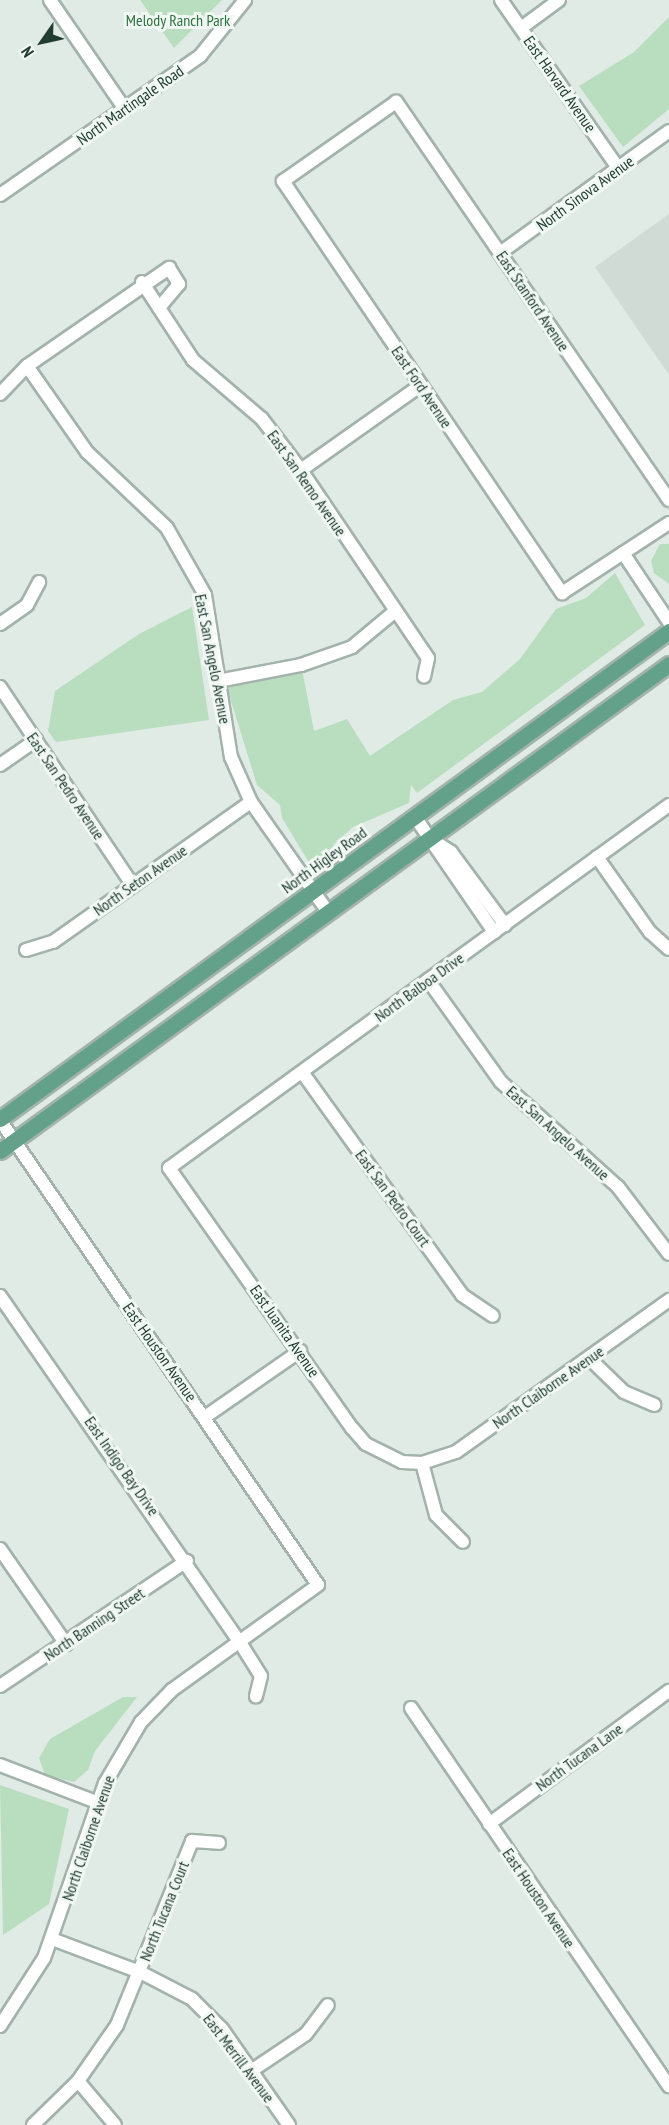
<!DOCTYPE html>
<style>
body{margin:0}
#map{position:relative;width:669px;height:2125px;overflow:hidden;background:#e0ebe5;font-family:"PT Sans Narrow",sans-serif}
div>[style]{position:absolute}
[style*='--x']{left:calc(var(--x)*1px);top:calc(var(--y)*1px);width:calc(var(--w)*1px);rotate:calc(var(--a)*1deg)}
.built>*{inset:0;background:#cfdbd4}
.green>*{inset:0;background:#b9ddbf}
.roads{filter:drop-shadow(2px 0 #a3b3ac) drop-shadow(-2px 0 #a3b3ac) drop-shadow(0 2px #a3b3ac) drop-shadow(0 -2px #a3b3ac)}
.minor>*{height:12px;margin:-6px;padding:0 6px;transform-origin:6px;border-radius:6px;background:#fff}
.major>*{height:15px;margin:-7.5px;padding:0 7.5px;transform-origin:7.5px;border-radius:7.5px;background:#64a18b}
span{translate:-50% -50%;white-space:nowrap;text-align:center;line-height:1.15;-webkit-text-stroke:6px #f1f8f4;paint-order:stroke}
.park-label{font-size:16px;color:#2b733f}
.street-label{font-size:16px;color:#213c32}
.north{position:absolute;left:12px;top:12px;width:60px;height:60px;-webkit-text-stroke:4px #f1f8f4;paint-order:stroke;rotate:236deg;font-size:16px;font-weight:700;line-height:24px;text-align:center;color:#213c32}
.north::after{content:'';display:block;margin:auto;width:21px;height:27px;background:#213c32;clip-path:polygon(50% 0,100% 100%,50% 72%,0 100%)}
</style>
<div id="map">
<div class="built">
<i style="clip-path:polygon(669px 214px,669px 375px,595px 267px)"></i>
</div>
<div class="green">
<i style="clip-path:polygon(140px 0,222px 0,174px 48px)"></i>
<i style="clip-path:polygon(669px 17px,669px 109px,623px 147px,579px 86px,634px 52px)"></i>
<i style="clip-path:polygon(660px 544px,669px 544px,669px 584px,654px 573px,651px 561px)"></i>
<i style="clip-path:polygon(615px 573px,645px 625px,417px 793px,411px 785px,409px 803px,353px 827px,334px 844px,326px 861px,310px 864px,282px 818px,280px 805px,257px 785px,227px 688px,302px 669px,314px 731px,347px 719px,370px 756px,453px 700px,482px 692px,520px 659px,556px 609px,586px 598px)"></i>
<i style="clip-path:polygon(192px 607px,209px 720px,56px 742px,48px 731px,55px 691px,139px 634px)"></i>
<i style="clip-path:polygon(123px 1697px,137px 1697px,95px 1751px,88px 1770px,74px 1782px,45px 1775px,39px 1758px,50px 1739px)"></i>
<i style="clip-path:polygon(0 1785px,69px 1809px,49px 1904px,3px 1935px)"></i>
</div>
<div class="roads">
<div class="minor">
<i style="--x:50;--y:0;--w:132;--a:55.5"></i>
<i style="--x:501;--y:0;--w:206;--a:55.1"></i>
<i style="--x:521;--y:28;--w:47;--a:-36.4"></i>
<i style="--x:0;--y:195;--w:244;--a:-34.8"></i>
<i style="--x:200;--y:56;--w:72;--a:-51.2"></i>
<i style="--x:500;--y:253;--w:208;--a:-35.8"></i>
<i style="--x:142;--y:282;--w:93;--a:56.8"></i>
<i style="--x:193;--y:360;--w:91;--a:40.5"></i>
<i style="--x:262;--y:419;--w:64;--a:52.6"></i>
<i style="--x:301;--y:470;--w:227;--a:56"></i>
<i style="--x:428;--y:658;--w:19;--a:102"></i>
<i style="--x:27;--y:366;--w:105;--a:55.1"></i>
<i style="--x:87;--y:452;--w:110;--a:43.5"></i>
<i style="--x:167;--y:528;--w:77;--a:60.4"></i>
<i style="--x:205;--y:595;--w:164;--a:80.9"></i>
<i style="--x:231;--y:757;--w:49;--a:66"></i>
<i style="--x:251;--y:802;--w:134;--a:55"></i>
<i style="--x:0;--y:394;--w:39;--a:-46"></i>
<i style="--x:27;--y:366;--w:173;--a:-34.6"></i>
<i style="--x:169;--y:268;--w:19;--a:58"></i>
<i style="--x:179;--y:284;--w:31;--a:130"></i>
<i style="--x:301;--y:470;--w:147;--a:-35.3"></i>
<i style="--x:669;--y:500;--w:483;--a:-124.4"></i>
<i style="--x:396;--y:102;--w:138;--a:145"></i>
<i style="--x:283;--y:181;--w:498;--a:55.9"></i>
<i style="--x:562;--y:593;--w:128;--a:-33.2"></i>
<i style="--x:623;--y:553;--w:83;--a:56.3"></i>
<i style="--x:0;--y:624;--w:33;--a:-35"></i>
<i style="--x:27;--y:605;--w:26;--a:-62"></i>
<i style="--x:218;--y:681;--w:85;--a:-10.9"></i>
<i style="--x:301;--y:665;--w:54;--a:-19.4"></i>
<i style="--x:352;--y:647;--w:55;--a:-39.8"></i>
<i style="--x:0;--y:687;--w:239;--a:56.2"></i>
<i style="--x:0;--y:765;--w:44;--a:-34.8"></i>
<i style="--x:669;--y:805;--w:618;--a:144.02"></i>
<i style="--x:169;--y:1168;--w:318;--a:54.9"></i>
<i style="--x:352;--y:1428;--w:21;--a:49"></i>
<i style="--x:366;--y:1444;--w:40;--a:26.6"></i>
<i style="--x:402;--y:1462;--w:20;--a:3"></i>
<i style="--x:422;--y:1463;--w:36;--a:-18"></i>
<i style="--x:456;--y:1452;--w:262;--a:-35.5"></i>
<i style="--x:415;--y:817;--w:140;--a:55.5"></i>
<i style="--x:431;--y:839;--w:24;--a:33"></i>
<i style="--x:451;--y:852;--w:91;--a:53.5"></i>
<i style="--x:597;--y:857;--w:92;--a:54.8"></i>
<i style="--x:650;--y:932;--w:25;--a:42"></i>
<i style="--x:26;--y:950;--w:28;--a:-17"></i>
<i style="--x:53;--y:942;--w:242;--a:-35.3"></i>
<i style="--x:428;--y:980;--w:125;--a:54.4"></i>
<i style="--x:501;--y:1082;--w:157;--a:41.9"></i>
<i style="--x:618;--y:1187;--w:84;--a:52.7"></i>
<i style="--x:302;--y:1072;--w:274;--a:54.3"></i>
<i style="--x:462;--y:1295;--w:37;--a:34"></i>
<i style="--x:0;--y:1120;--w:563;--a:55.63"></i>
<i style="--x:318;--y:1585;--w:180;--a:144.3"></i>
<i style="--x:172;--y:1690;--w:45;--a:134.1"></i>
<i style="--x:141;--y:1722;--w:71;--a:120.5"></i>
<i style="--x:105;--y:1783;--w:185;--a:109.2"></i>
<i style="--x:44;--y:1958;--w:81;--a:122.9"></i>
<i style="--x:0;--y:1296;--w:420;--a:55.3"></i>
<i style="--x:239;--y:1641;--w:41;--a:57.8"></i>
<i style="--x:261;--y:1676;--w:21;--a:104"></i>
<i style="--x:590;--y:1359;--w:47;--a:44.1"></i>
<i style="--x:624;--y:1392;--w:33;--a:23"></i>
<i style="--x:205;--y:1417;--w:116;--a:-34.8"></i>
<i style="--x:422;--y:1463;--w:54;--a:74.9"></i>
<i style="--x:436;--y:1515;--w:38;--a:45"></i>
<i style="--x:0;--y:1549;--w:116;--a:55.2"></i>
<i style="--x:0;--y:1686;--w:225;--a:-33.8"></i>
<i style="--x:411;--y:1708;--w:458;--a:55.7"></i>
<i style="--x:0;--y:1765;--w:106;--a:21"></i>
<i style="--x:489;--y:1824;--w:224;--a:-36.5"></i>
<i style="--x:52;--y:1939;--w:94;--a:20.6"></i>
<i style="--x:140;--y:1972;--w:59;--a:27.4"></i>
<i style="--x:192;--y:1999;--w:42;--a:45"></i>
<i style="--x:222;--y:2029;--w:117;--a:55.1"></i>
<i style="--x:251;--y:2071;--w:66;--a:-33.9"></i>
<i style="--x:306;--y:2034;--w:36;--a:-53"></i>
<i style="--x:78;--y:2081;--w:57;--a:49.9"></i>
<i style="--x:33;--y:2125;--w:63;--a:-44.4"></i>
<i style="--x:78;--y:2081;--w:68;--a:-55.1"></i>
<i style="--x:117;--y:2025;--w:199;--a:-67.8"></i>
<i style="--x:192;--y:1841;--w:27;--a:4"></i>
</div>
<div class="major">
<i style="--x:0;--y:1119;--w:828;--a:-36.11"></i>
<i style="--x:0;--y:1151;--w:827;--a:-36.05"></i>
</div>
</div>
<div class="park-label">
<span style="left:178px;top:20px">Melody Ranch Park</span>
</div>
<div class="street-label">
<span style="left:560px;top:84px;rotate:55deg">East Harvard Avenue</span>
<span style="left:130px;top:105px;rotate:-35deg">North Martingale Road</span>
<span style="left:585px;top:193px;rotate:-36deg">North Sinova Avenue</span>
<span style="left:533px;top:301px;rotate:56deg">East Stanford Avenue</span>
<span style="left:422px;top:387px;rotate:56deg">East Ford Avenue</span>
<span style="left:307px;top:483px;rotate:55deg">East San Remo Avenue</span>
<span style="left:213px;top:659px;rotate:79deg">East San Angelo Avenue</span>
<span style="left:66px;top:786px;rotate:56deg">East San Pedro Avenue</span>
<span style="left:324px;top:860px;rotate:-36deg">North Higley Road</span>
<span style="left:140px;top:880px;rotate:-35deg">North Seton Avenue</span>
<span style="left:419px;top:987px;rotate:-36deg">North Balboa Drive</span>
<span style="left:558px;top:1133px;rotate:42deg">East San Angelo Avenue</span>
<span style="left:393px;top:1198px;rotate:54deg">East San Pedro Court</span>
<span style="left:285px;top:1331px;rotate:55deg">East Juanita Avenue</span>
<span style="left:160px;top:1352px;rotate:55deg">East Houston Avenue</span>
<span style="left:548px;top:1387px;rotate:-35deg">North Claiborne Avenue</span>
<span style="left:122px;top:1466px;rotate:55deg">East Indigo Bay Drive</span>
<span style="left:94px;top:1624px;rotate:-34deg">North Banning Street</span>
<span style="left:579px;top:1757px;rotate:-36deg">North Tucana Lane</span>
<span style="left:88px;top:1838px;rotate:-71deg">North Claiborne Avenue</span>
<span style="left:539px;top:1898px;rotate:56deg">East Houston Avenue</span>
<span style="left:164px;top:1911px;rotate:-68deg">North Tucana Court</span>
<span style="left:239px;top:2058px;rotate:53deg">East Merrill Avenue</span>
</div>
<div class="north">N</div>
</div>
